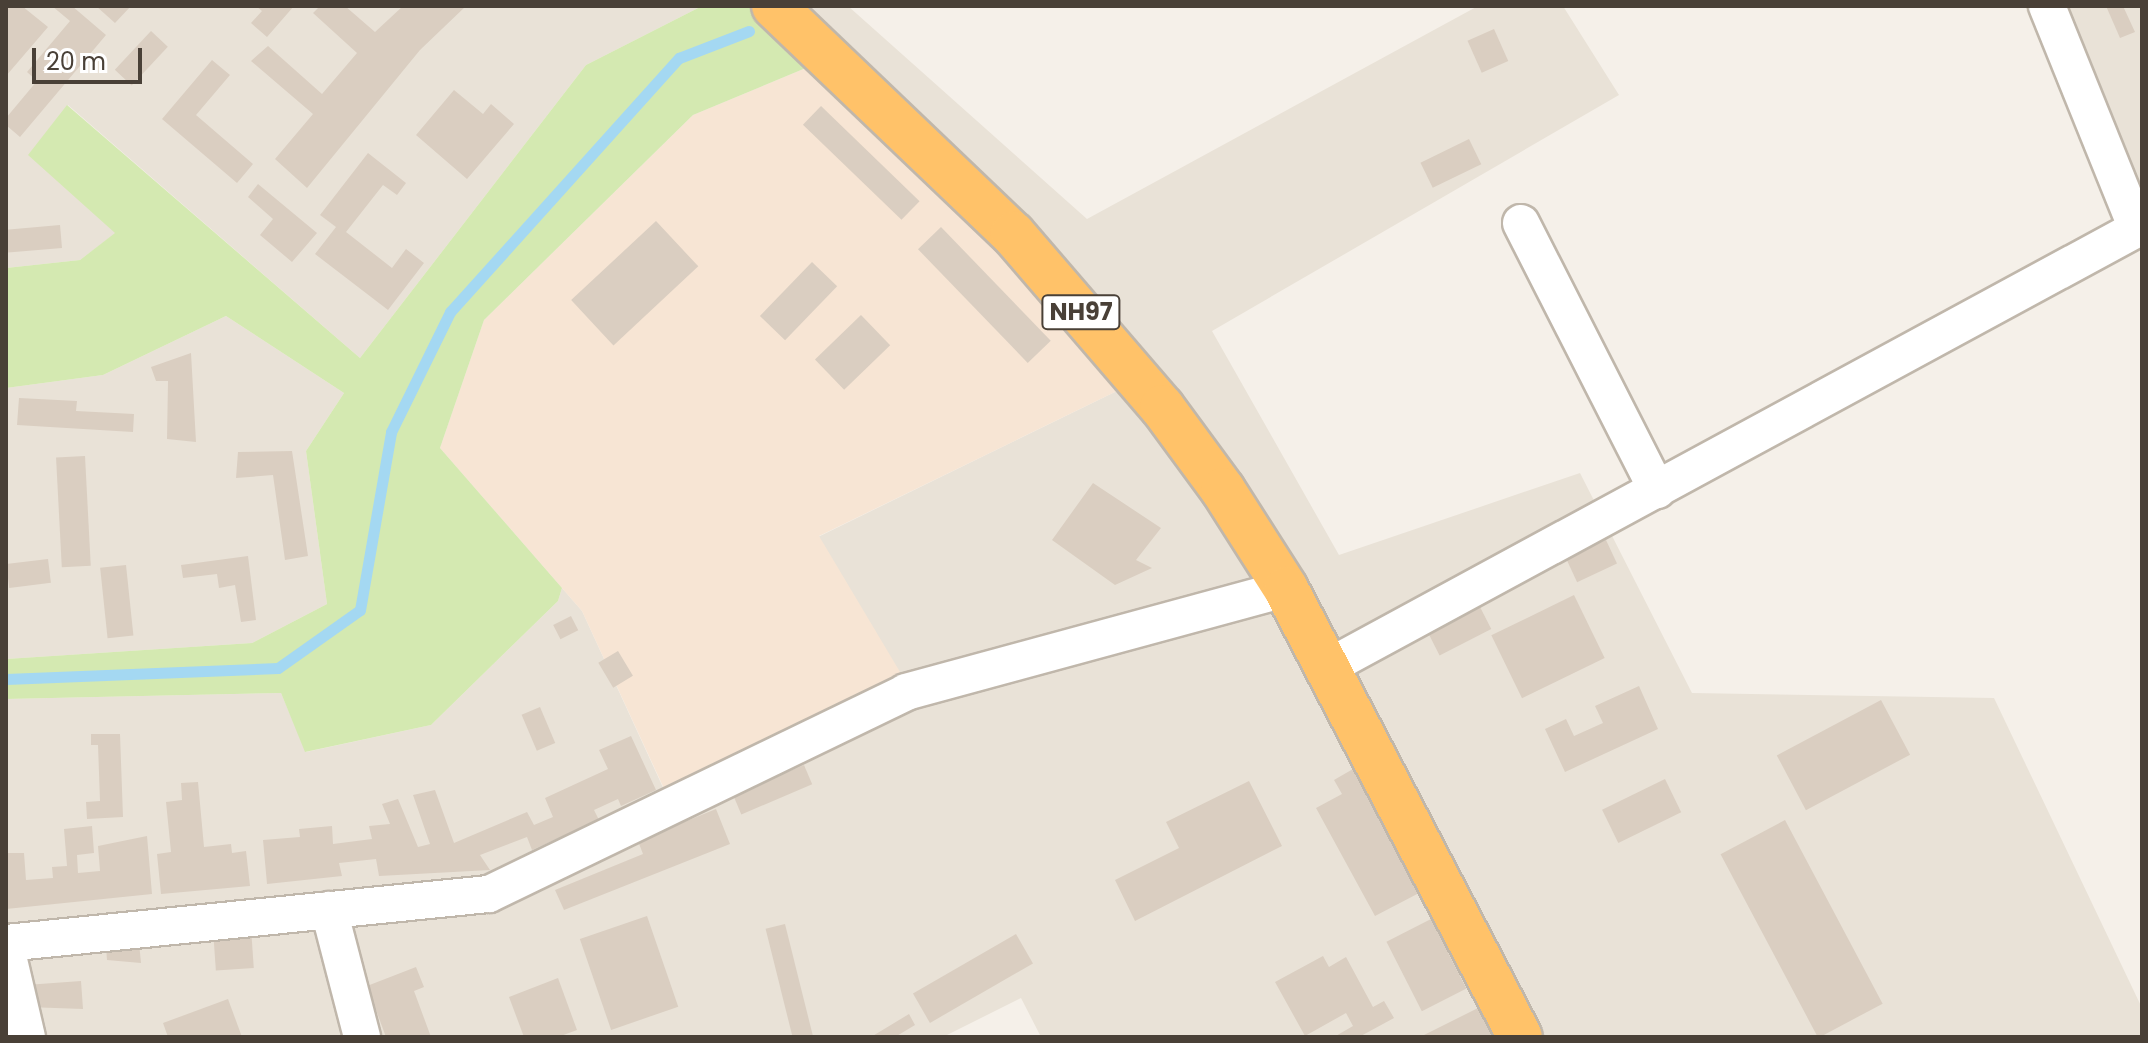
<!DOCTYPE html>
<style>
body{margin:0}
#map{position:relative;width:2148px;height:1043px;overflow:hidden;background:#f5f0e9;font-family:Poppins,sans-serif}
div>[style]{position:absolute}
[style*='--x']{left:calc(var(--x)*1px);top:calc(var(--y)*1px);width:calc(var(--w)*1px);rotate:calc(var(--a)*1deg)}
.residential>*{inset:0;background:#e9e2d7}
.commercial>*{inset:0;background:#f7e5d4}
.green>*{inset:0;background:#d4e9b1}
.stream>*{height:11px;margin:-5.5px;padding:0 5.5px;transform-origin:5.5px;border-radius:5.5px;background:#a4d8f2}
.building>*{inset:0;background:#dacec1;transform-origin:0 0}
.roads{filter:drop-shadow(2px 0 #c0b7ab) drop-shadow(-2px 0 #c0b7ab) drop-shadow(0 2px #c0b7ab) drop-shadow(0 -2px #c0b7ab)}
.minor>*{height:36px;margin:-18px;padding:0 18px;transform-origin:18px;border-radius:18px;background:#fff}
.highway>*{height:44px;margin:-22px;padding:0 22px;transform-origin:22px;border-radius:22px;background:#ffc269}
span{translate:-50% -50%;white-space:nowrap;text-align:center;line-height:1.15;-webkit-text-stroke:7px #fff;paint-order:stroke}
.shield-label span{padding:2px 6px;background:#fff;border:2px solid;border-radius:6px;-webkit-text-stroke-width:0}
.shield-label{font-size:24px;color:#494037;font-weight:700}
.frame{position:absolute;inset:0;border:8px solid #494037;pointer-events:none}
.scale{position:absolute;left:32px;top:48px;width:110px;height:36px;box-sizing:border-box;border:4px solid #494037;border-top:0;padding-left:10px;font-size:24px;line-height:28px;white-space:nowrap;color:#494037;-webkit-text-stroke:6px #fff;paint-order:stroke}
</style>
<div id="map">
<div class="residential">
<i style="clip-path:polygon(6px 6px,702px 6px,586px 65px,360px 358px,68px 105px,29px 155px,116px 233px,80px 260px,6px 268px)"></i>
<i style="clip-path:polygon(804px 6px,848px 6px,1087px 219px,1478px 6px,1563px 6px,1619px 95px,1212px 331px,1339px 555px,1580px 473px,1692px 693px,1994px 698px,2142px 1008px,2142px 1037px,1041px 1037px,1021px 998px,943px 1037px,6px 1037px,6px 699px,281px 693px,306px 752px,431px 725px,558px 601px,562px 588px,582px 611px,666px 794px,818px 537px,1121px 389px)"></i>
<i style="clip-path:polygon(2043px 6px,2142px 6px,2142px 190px,2132px 196px)"></i>
<i style="clip-path:polygon(226px 316px,344px 393px,306px 451px,327px 604px,252px 643px,6px 659px,6px 388px,103px 375px)"></i>
</div>
<div class="commercial">
<i style="clip-path:polygon(825px 60px,1084px 330px,1121px 389px,819px 536px,906px 682px,667px 795px,582px 611px,440px 448px,484px 320px,693px 115px)"></i>
</div>
<div class="green">
<i style="clip-path:polygon(702px 6px,804px 6px,825px 60px,693px 115px,484px 320px,440px 448px,562px 588px,558px 601px,431px 725px,305px 752px,281px 693px,6px 699px,6px 659px,252px 643px,327px 604px,306px 451px,344px 393px,226px 316px,103px 375px,6px 388px,6px 268px,80px 260px,115px 233px,28px 155px,67px 105px,360px 358px,586px 65px)"></i>
</div>
<div class="stream">
<i style="--x:6;--y:679;--w:272;--a:-2.3"></i>
<i style="--x:278;--y:668;--w:100;--a:-35.3"></i>
<i style="--x:360;--y:610;--w:181;--a:-80.1"></i>
<i style="--x:391;--y:432;--w:134;--a:-63.8"></i>
<i style="--x:450;--y:312;--w:342;--a:-48"></i>
<i style="--x:679;--y:58;--w:75;--a:-21.1"></i>
</div>
<div class="building">
<i style="clip-path:polygon(6px 6px,22px 6px,48px 27px,6px 76px)"></i>
<i style="clip-path:polygon(52px 6px,72px 6px,106px 35px,20px 137px,6px 125px,6px 118px,37px 81px,27px 72px,70px 21px)"></i>
<i style="clip-path:polygon(96px 6px,131px 6px,115px 23px)"></i>
<i style="clip-path:polygon(256px 6px,294px 6px,267px 37px,251px 23px,262px 11px)"></i>
<i style="clip-path:polygon(320px 6px,345px 6px,375px 32px,403px 6px,466px 6px,420px 50px,307px 188px,275px 159px,313px 114px,251px 61px,268px 46px,322px 94px,357px 53px,313px 13px)"></i>
<i style="clip-path:polygon(2106px 6px,2123px 6px,2135px 32px,2120px 38px)"></i>
<i style="left:1494px;top:29px;width:35px;height:29px;rotate:66deg"></i>
<i style="left:151px;top:31px;width:23px;height:53px;rotate:43deg"></i>
<i style="clip-path:polygon(212px 60px,230px 75px,196px 115px,253px 164px,237px 183px,162px 119px)"></i>
<i style="clip-path:polygon(454px 90px,483px 114px,491px 104px,514px 124px,467px 179px,416px 135px)"></i>
<i style="left:821px;top:106px;width:137px;height:26px;rotate:44deg"></i>
<i style="left:1469px;top:139px;width:28px;height:54px;rotate:64deg"></i>
<i style="clip-path:polygon(368px 153px,406px 183px,397px 195px,383px 185px,346px 232px,392px 268px,406px 249px,424px 263px,388px 310px,315px 254px,336px 227px,320px 215px)"></i>
<i style="clip-path:polygon(258px 184px,317px 233px,292px 262px,260px 235px,273px 219px,248px 197px)"></i>
<i style="left:656px;top:221px;width:62px;height:116px;rotate:47deg"></i>
<i style="left:60px;top:225px;width:23px;height:54px;rotate:85deg"></i>
<i style="left:941px;top:227px;width:158px;height:32px;rotate:46deg"></i>
<i style="left:812px;top:262px;width:35px;height:75px;rotate:44deg"></i>
<i style="left:861px;top:315px;width:42px;height:64px;rotate:46deg"></i>
<i style="clip-path:polygon(191px 353px,196px 442px,167px 439px,168px 381px,156px 381px,151px 367px)"></i>
<i style="clip-path:polygon(19px 398px,77px 401px,76px 411px,134px 414px,133px 432px,17px 425px)"></i>
<i style="clip-path:polygon(292px 451px,308px 556px,285px 560px,273px 475px,236px 478px,238px 452px)"></i>
<i style="left:85px;top:456px;width:110px;height:29px;rotate:87deg"></i>
<i style="clip-path:polygon(1093px 483px,1161px 528px,1136px 560px,1152px 568px,1115px 585px,1052px 540px)"></i>
<i style="left:1606px;top:540px;width:26px;height:44px;rotate:65deg"></i>
<i style="clip-path:polygon(248px 556px,256px 620px,241px 622px,235px 585px,219px 588px,217px 574px,183px 578px,181px 565px)"></i>
<i style="left:48px;top:559px;width:24px;height:42px;rotate:83deg"></i>
<i style="left:126px;top:565px;width:71px;height:26px;rotate:84deg"></i>
<i style="left:1574px;top:595px;width:70px;height:92px;rotate:64deg"></i>
<i style="left:1479px;top:605px;width:27px;height:58px;rotate:63deg"></i>
<i style="left:571px;top:616px;width:16px;height:20px;rotate:63deg"></i>
<i style="left:618px;top:651px;width:29px;height:23px;rotate:59deg"></i>
<i style="clip-path:polygon(1639px 686px,1658px 729px,1565px 772px,1545px 729px,1566px 719px,1574px 736px,1603px 723px,1595px 706px)"></i>
<i style="left:1881px;top:700px;width:62px;height:118px;rotate:62deg"></i>
<i style="left:540px;top:707px;width:39px;height:20px;rotate:67deg"></i>
<i style="clip-path:polygon(91px 734px,120px 734px,123px 817px,87px 819px,86px 802px,100px 801px,98px 745px,91px 745px)"></i>
<i style="clip-path:polygon(631px 736px,656px 790px,621px 806px,618px 799px,594px 810px,599px 820px,532px 850px,527px 837px,480px 855px,490px 870px,379px 876px,376px 859px,339px 863px,342px 876px,267px 884px,263px 840px,300px 837px,299px 829px,332px 826px,333px 844px,372px 839px,369px 826px,390px 824px,382px 804px,398px 799px,418px 847px,430px 844px,413px 795px,435px 790px,454px 843px,527px 812px,534px 825px,553px 817px,545px 798px,608px 769px,599px 750px)"></i>
<i style="left:804px;top:765px;width:21px;height:77px;rotate:67deg"></i>
<i style="clip-path:polygon(1353px 769px,1421px 892px,1375px 916px,1316px 808px,1342px 794px,1334px 780px)"></i>
<i style="left:1665px;top:779px;width:37px;height:70px;rotate:64deg"></i>
<i style="clip-path:polygon(1249px 781px,1282px 846px,1135px 921px,1115px 880px,1179px 848px,1166px 822px)"></i>
<i style="clip-path:polygon(198px 782px,204px 847px,231px 844px,232px 853px,246px 851px,250px 886px,161px 894px,157px 854px,171px 852px,166px 802px,182px 800px,181px 783px)"></i>
<i style="clip-path:polygon(716px 809px,730px 844px,564px 910px,555px 890px,643px 854px,638px 841px)"></i>
<i style="left:1785px;top:820px;width:208px;height:73px;rotate:62deg"></i>
<i style="clip-path:polygon(92px 826px,94px 853px,77px 855px,78px 873px,100px 871px,98px 846px,147px 836px,152px 894px,6px 909px,6px 853px,24px 853px,26px 880px,53px 878px,52px 867px,67px 866px,64px 829px)"></i>
<i style="left:647px;top:916px;width:96px;height:71px;rotate:71deg"></i>
<i style="left:1431px;top:919px;width:78px;height:50px;rotate:63deg"></i>
<i style="left:785px;top:924px;width:117px;height:20px;rotate:76deg"></i>
<i style="left:251px;top:928px;width:40px;height:38px;rotate:86deg"></i>
<i style="left:1016px;top:934px;width:34px;height:119px;rotate:60deg"></i>
<i style="clip-path:polygon(139px 943px,141px 963px,107px 960px,106px 947px)"></i>
<i style="clip-path:polygon(1323px 956px,1329px 967px,1346px 957px,1373px 1007px,1384px 1001px,1394px 1018px,1359px 1037px,1334px 1037px,1353px 1026px,1346px 1013px,1305px 1036px,1275px 982px)"></i>
<i style="clip-path:polygon(416px 967px,424px 987px,414px 991px,431px 1037px,386px 1037px,367px 986px)"></i>
<i style="clip-path:polygon(558px 978px,577px 1030px,558px 1037px,524px 1037px,509px 997px)"></i>
<i style="clip-path:polygon(81px 981px,83px 1009px,27px 1007px,26px 985px)"></i>
<i style="clip-path:polygon(228px 999px,242px 1037px,168px 1037px,163px 1023px)"></i>
<i style="clip-path:polygon(1488px 1003px,1505px 1037px,1420px 1037px)"></i>
<i style="clip-path:polygon(909px 1014px,915px 1025px,895px 1037px,871px 1037px)"></i>
</div>
<div class="roads">
<div class="minor">
<i style="--x:2047;--y:6;--w:240;--a:68"></i>
<i style="--x:1521;--y:223;--w:300;--a:63"></i>
<i style="--x:1328;--y:667;--w:926;--a:-28.45"></i>
<i style="--x:329;--y:910;--w:131;--a:75.4"></i>
<i style="--x:6;--y:943;--w:485;--a:-5.8"></i>
<i style="--x:489;--y:894;--w:463;--a:-25.8"></i>
<i style="--x:906;--y:692;--w:394;--a:-15.2"></i>
<i style="--x:6;--y:947;--w:92;--a:76.9"></i>
</div>
<div class="highway">
<i style="--x:774;--y:6;--w:330;--a:43.7"></i>
<i style="--x:1013;--y:234;--w:228;--a:49.3"></i>
<i style="--x:1162;--y:407;--w:103;--a:53.7"></i>
<i style="--x:1223;--y:490;--w:117;--a:57.5"></i>
<i style="--x:1286;--y:589;--w:505;--a:62.42"></i>
</div>
</div>
<div class="shield-label">
<span style="left:1081px;top:312px">NH97</span>
</div>
<div class="frame"></div>
<div class="scale">20 m</div>
</div>
